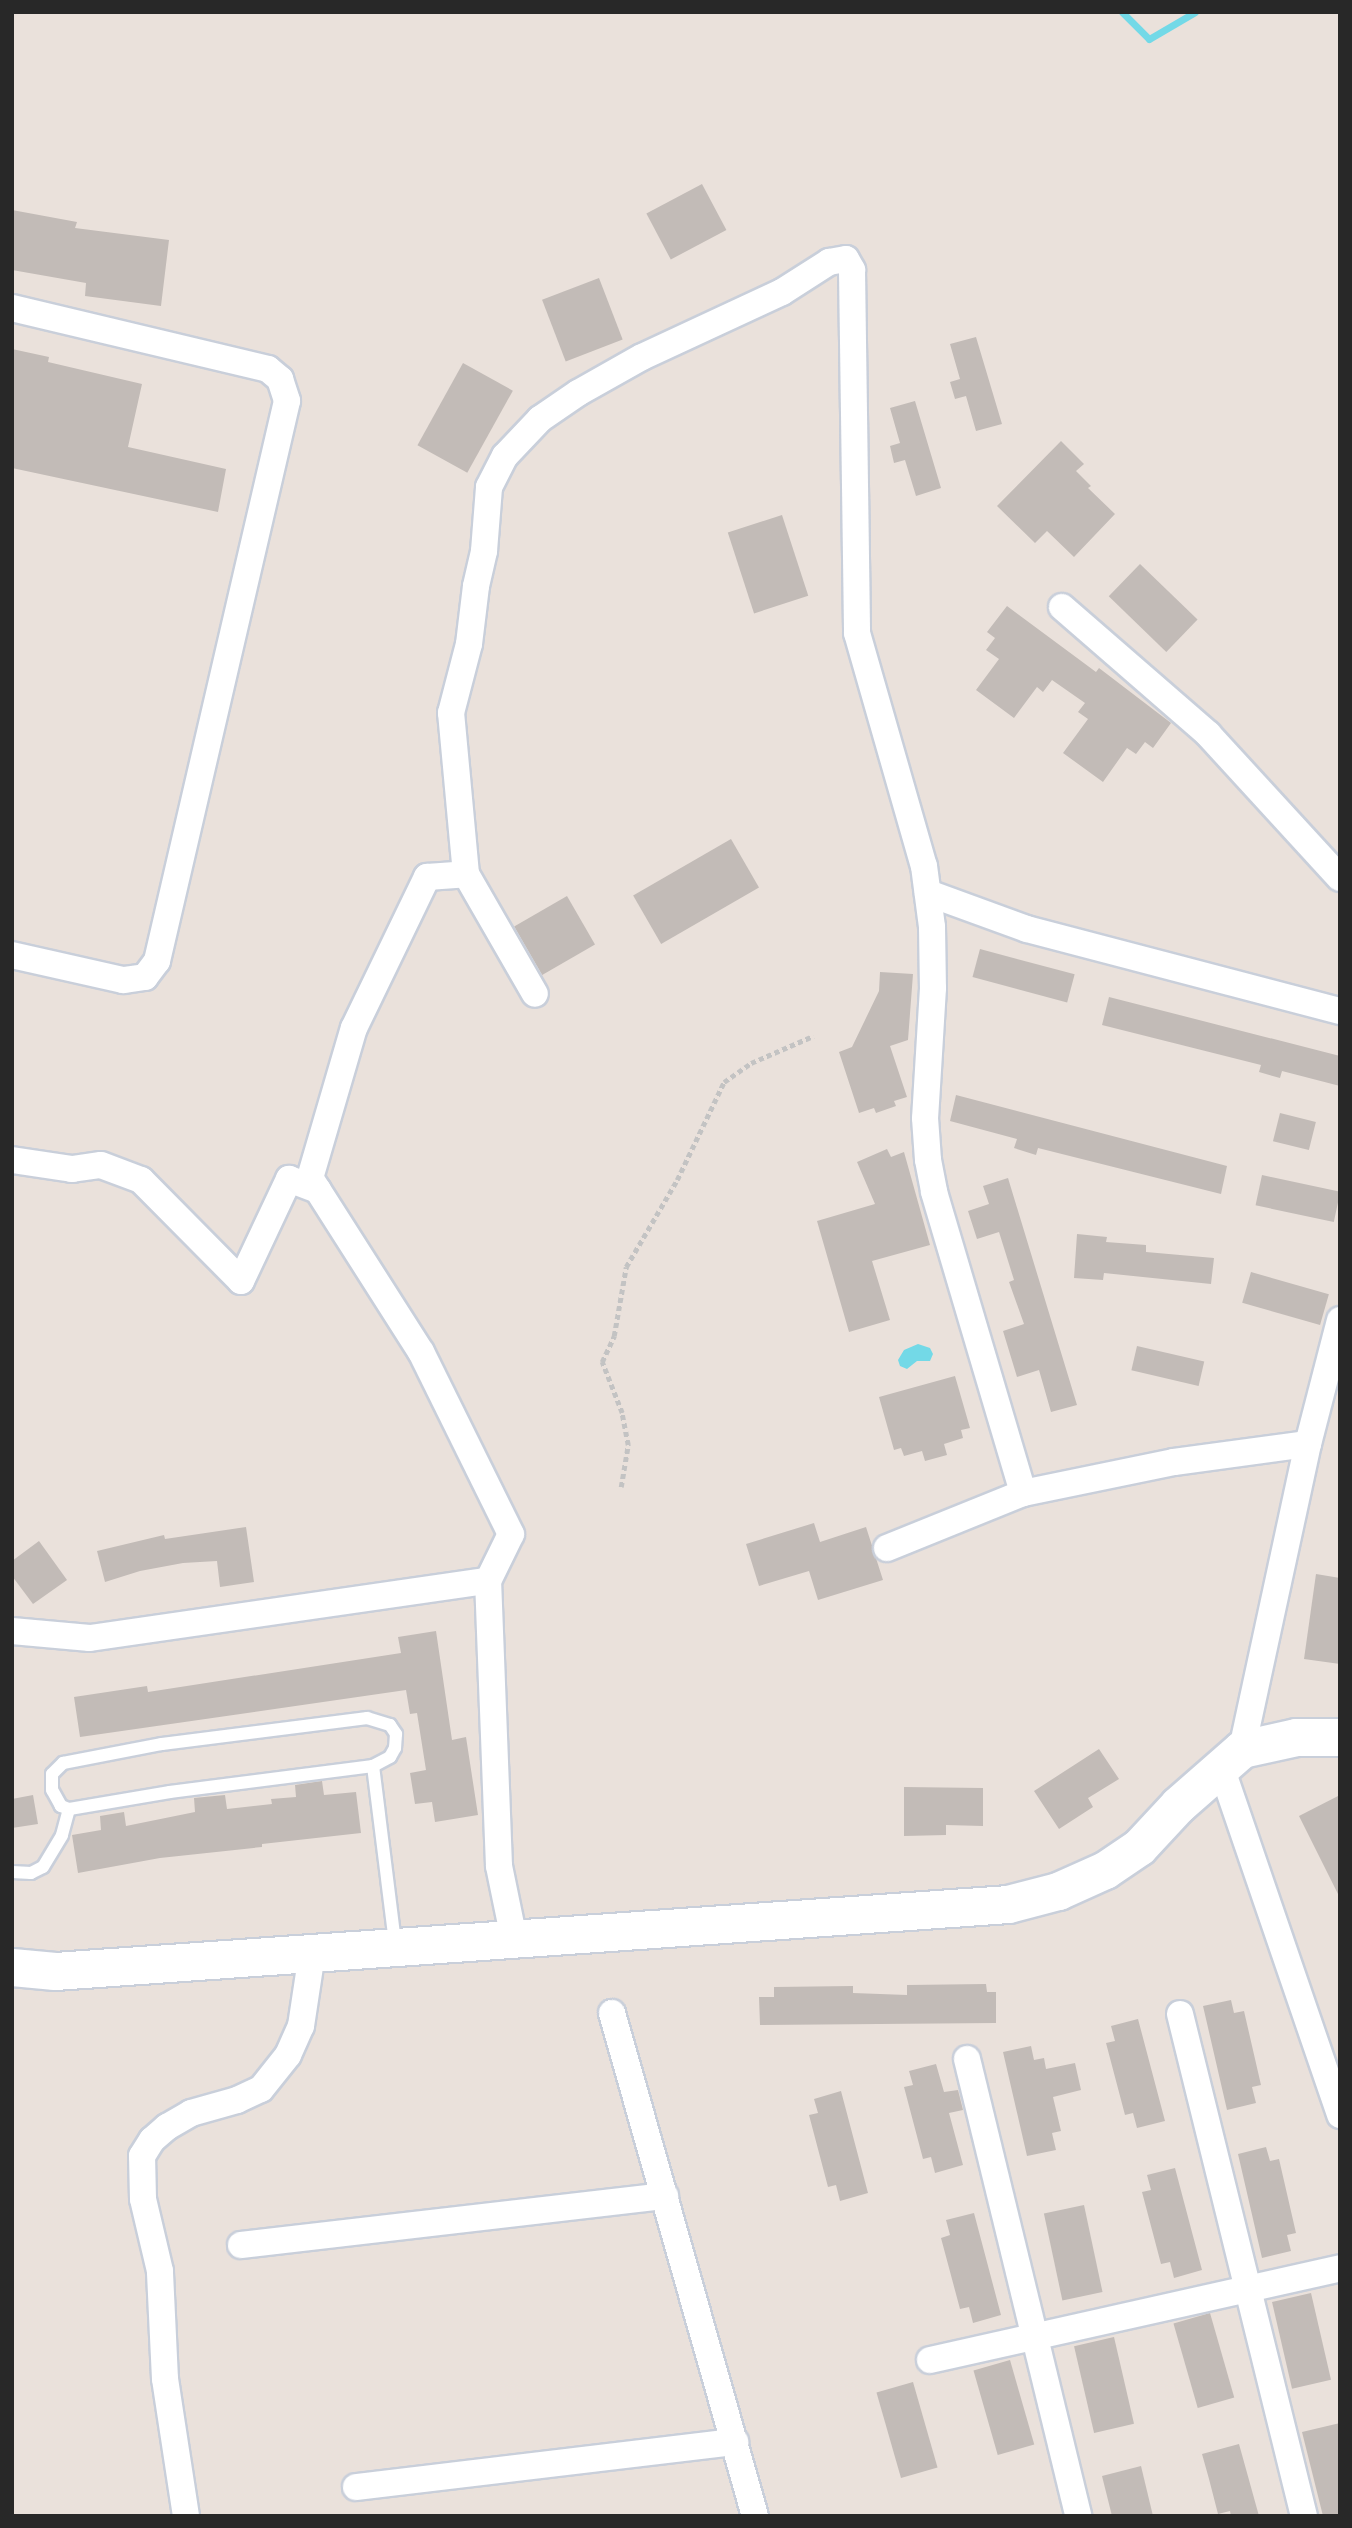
<!DOCTYPE html>
<style>
body{margin:0}
#map{position:relative;width:1352px;height:2528px;overflow:hidden;background:#eae1db;font-family:Roboto,sans-serif}
div>[style]{position:absolute}
[style*='--x']{left:calc(var(--x)*1px);top:calc(var(--y)*1px);width:calc(var(--w)*1px);rotate:calc(var(--a)*1deg)}
.water>*{inset:0;background:#73d9e7}
.stream>*{height:7px;margin:-3.5px;padding:0 3.5px;transform-origin:3.5px;border-radius:3.5px;background:#73d9e7}
.building>*{inset:0;background:#c2bbb7;transform-origin:0 0}
.path>*{height:4.5px;margin-top:-2.25px;transform-origin:0;background:repeating-linear-gradient(90deg,#c3c3c3 0 5px,transparent 0 8.5px)}
.roads{filter:drop-shadow(2px 0 #c9cfda) drop-shadow(-2px 0 #c9cfda) drop-shadow(0 2px #c9cfda) drop-shadow(0 -2px #c9cfda)}
.lane>*{height:12px;margin:-6px;padding:0 6px;transform-origin:6px;border-radius:6px;background:#fff}
.street>*{height:26px;margin:-13px;padding:0 13px;transform-origin:13px;border-radius:13px;background:#fff}
.secondary>*{height:37px;margin:-18.5px;padding:0 18.5px;transform-origin:18.5px;border-radius:18.5px;background:#fff}
span{translate:-50% -50%;white-space:nowrap;text-align:center;line-height:1.15;-webkit-text-stroke:5px #fff;paint-order:stroke}
.frame{position:absolute;inset:0;border:14px solid #282828;pointer-events:none}
</style>
<div id="map">
<div class="water">
<i style="clip-path:polygon(918px 1344px,930px 1348px,933px 1354px,930px 1361px,917px 1361px,907px 1369px,900px 1366px,898px 1360px,904px 1350px)"></i>
</div>
<div class="stream">
<i style="--x:1122;--y:12;--w:38;--a:45"></i>
<i style="--x:1149;--y:39;--w:53;--a:-30.4"></i>
</div>
<div class="building">
<i style="left:702px;top:184px;width:52px;height:63px;rotate:62deg"></i>
<i style="clip-path:polygon(12px 210px,77px 222px,75px 228px,169px 240px,161px 306px,85px 296px,86px 283px,12px 270px)"></i>
<i style="left:599px;top:278px;width:66px;height:61px;rotate:69deg"></i>
<i style="clip-path:polygon(976px 337px,1002px 424px,976px 431px,966px 396px,955px 399px,950px 382px,960px 379px,950px 344px)"></i>
<i style="clip-path:polygon(12px 349px,49px 357px,48px 362px,142px 384px,128px 447px,226px 469px,218px 512px,12px 468px)"></i>
<i style="left:463px;top:363px;width:57px;height:94px;rotate:29deg"></i>
<i style="clip-path:polygon(915px 401px,941px 488px,916px 496px,905px 460px,894px 463px,890px 446px,900px 443px,890px 408px)"></i>
<i style="clip-path:polygon(1061px 441px,1084px 464px,1076px 471px,1091px 486px,1088px 488px,1115px 514px,1074px 557px,1047px 531px,1035px 543px,997px 506px)"></i>
<i style="left:782px;top:515px;width:85px;height:57px;rotate:72deg"></i>
<i style="left:1140px;top:564px;width:80px;height:45px;rotate:44deg"></i>
<i style="clip-path:polygon(1007px 606px,1096px 672px,1099px 668px,1171px 723px,1153px 748px,1145px 742px,1136px 754px,1127px 748px,1103px 782px,1063px 753px,1088px 719px,1078px 712px,1085px 703px,1052px 680px,1043px 692px,1037px 687px,1014px 718px,976px 690px,999px 659px,986px 650px,995px 638px,987px 632px)"></i>
<i style="left:731px;top:839px;width:56px;height:113px;rotate:60deg"></i>
<i style="left:567px;top:896px;width:56px;height:61px;rotate:60deg"></i>
<i style="left:980px;top:949px;width:98px;height:29px;rotate:15deg"></i>
<i style="clip-path:polygon(880px 972px,913px 974px,908px 1040px,890px 1046px,907px 1097px,894px 1101px,896px 1106px,876px 1113px,874px 1108px,859px 1113px,839px 1052px,852px 1047px,879px 991px)"></i>
<i style="clip-path:polygon(1109px 997px,1340px 1056px,1340px 1086px,1282px 1071px,1280px 1078px,1259px 1072px,1261px 1065px,1102px 1025px)"></i>
<i style="clip-path:polygon(956px 1095px,1227px 1166px,1221px 1194px,1038px 1148px,1036px 1155px,1014px 1148px,1017px 1139px,950px 1121px)"></i>
<i style="left:1280px;top:1113px;width:37px;height:29px;rotate:14deg"></i>
<i style="clip-path:polygon(887px 1149px,891px 1157px,904px 1152px,930px 1245px,872px 1261px,890px 1320px,849px 1332px,817px 1221px,875px 1204px,857px 1162px)"></i>
<i style="left:1262px;top:1175px;width:80px;height:31px;rotate:12deg"></i>
<i style="clip-path:polygon(1008px 1178px,1077px 1405px,1051px 1412px,1039px 1370px,1017px 1377px,1003px 1331px,1024px 1324px,1009px 1282px,1014px 1280px,999px 1232px,977px 1239px,968px 1211px,989px 1204px,983px 1186px)"></i>
<i style="clip-path:polygon(1077px 1234px,1107px 1237px,1106px 1242px,1146px 1245px,1146px 1252px,1214px 1258px,1211px 1284px,1104px 1273px,1103px 1280px,1074px 1278px)"></i>
<i style="left:1251px;top:1272px;width:81px;height:32px;rotate:16deg"></i>
<i style="left:1137px;top:1346px;width:69px;height:25px;rotate:13deg"></i>
<i style="clip-path:polygon(955px 1376px,970px 1428px,961px 1430px,963px 1438px,944px 1444px,947px 1455px,925px 1461px,922px 1451px,904px 1456px,901px 1448px,894px 1450px,879px 1397px)"></i>
<i style="clip-path:polygon(814px 1523px,820px 1542px,866px 1527px,883px 1580px,818px 1600px,809px 1571px,759px 1586px,746px 1544px)"></i>
<i style="clip-path:polygon(246px 1527px,254px 1582px,220px 1587px,217px 1561px,183px 1563px,140px 1571px,105px 1582px,97px 1551px,164px 1535px,165px 1539px)"></i>
<i style="clip-path:polygon(39px 1541px,67px 1580px,33px 1604px,12px 1576px,12px 1561px)"></i>
<i style="clip-path:polygon(1316px 1574px,1340px 1578px,1340px 1664px,1304px 1659px)"></i>
<i style="clip-path:polygon(436px 1631px,452px 1740px,466px 1737px,478px 1815px,435px 1822px,432px 1802px,415px 1804px,410px 1773px,426px 1770px,417px 1713px,410px 1714px,406px 1690px,80px 1737px,74px 1697px,147px 1686px,148px 1692px,401px 1653px,398px 1637px)"></i>
<i style="clip-path:polygon(1099px 1749px,1119px 1779px,1088px 1798px,1093px 1807px,1059px 1829px,1034px 1791px)"></i>
<i style="clip-path:polygon(322px 1781px,324px 1795px,356px 1792px,361px 1833px,262px 1844px,262px 1847px,160px 1858px,78px 1873px,72px 1835px,101px 1830px,100px 1816px,124px 1812px,126px 1826px,195px 1812px,194px 1798px,225px 1795px,227px 1809px,272px 1804px,271px 1799px,296px 1797px,295px 1785px)"></i>
<i style="clip-path:polygon(904px 1787px,983px 1788px,983px 1826px,946px 1825px,946px 1835px,904px 1836px)"></i>
<i style="clip-path:polygon(33px 1795px,38px 1824px,12px 1828px,12px 1799px)"></i>
<i style="clip-path:polygon(1340px 1795px,1340px 1898px,1299px 1816px)"></i>
<i style="clip-path:polygon(986px 1984px,987px 1992px,996px 1992px,996px 2023px,760px 2025px,759px 1997px,774px 1997px,774px 1987px,853px 1986px,853px 1993px,907px 1995px,907px 1985px)"></i>
<i style="clip-path:polygon(1231px 2000px,1234px 2013px,1244px 2011px,1261px 2085px,1252px 2087px,1256px 2103px,1227px 2110px,1203px 2006px)"></i>
<i style="clip-path:polygon(1138px 2019px,1165px 2121px,1137px 2128px,1133px 2113px,1125px 2115px,1106px 2043px,1115px 2041px,1111px 2026px)"></i>
<i style="clip-path:polygon(1031px 2046px,1034px 2060px,1044px 2058px,1046px 2069px,1075px 2063px,1081px 2090px,1053px 2097px,1061px 2131px,1052px 2133px,1056px 2150px,1027px 2156px,1003px 2052px)"></i>
<i style="clip-path:polygon(936px 2064px,944px 2092px,958px 2090px,963px 2110px,949px 2113px,963px 2165px,935px 2173px,931px 2157px,923px 2159px,904px 2087px,913px 2085px,909px 2071px)"></i>
<i style="clip-path:polygon(841px 2091px,868px 2193px,840px 2201px,836px 2185px,828px 2187px,809px 2115px,818px 2113px,814px 2099px)"></i>
<i style="clip-path:polygon(1266px 2147px,1270px 2161px,1279px 2159px,1296px 2233px,1287px 2235px,1291px 2251px,1262px 2258px,1238px 2154px)"></i>
<i style="clip-path:polygon(1175px 2168px,1202px 2270px,1174px 2278px,1170px 2262px,1161px 2264px,1142px 2192px,1151px 2190px,1147px 2175px)"></i>
<i style="left:1084px;top:2205px;width:89px;height:41px;rotate:78deg"></i>
<i style="clip-path:polygon(974px 2213px,1001px 2315px,973px 2323px,969px 2307px,960px 2309px,941px 2238px,950px 2235px,946px 2220px)"></i>
<i style="left:1311px;top:2293px;width:89px;height:40px;rotate:77deg"></i>
<i style="left:1210px;top:2313px;width:88px;height:38px;rotate:74deg"></i>
<i style="left:1114px;top:2337px;width:89px;height:41px;rotate:77deg"></i>
<i style="left:1010px;top:2360px;width:88px;height:38px;rotate:74deg"></i>
<i style="left:913px;top:2382px;width:89px;height:38px;rotate:74deg"></i>
<i style="clip-path:polygon(1340px 2423px,1340px 2516px,1323px 2516px,1302px 2432px)"></i>
<i style="clip-path:polygon(1239px 2444px,1259px 2516px,1231px 2516px,1230px 2511px,1218px 2514px,1209px 2479px,1202px 2454px)"></i>
<i style="clip-path:polygon(1141px 2466px,1153px 2516px,1112px 2516px,1102px 2476px)"></i>
</div>
<div class="path">
<i style="--x:621;--y:1487;--w:43;--a:-80.5"></i>
<i style="--x:628;--y:1445;--w:33;--a:-101"></i>
<i style="--x:622;--y:1413;--w:55;--a:-111.4"></i>
<i style="--x:602;--y:1362;--w:29;--a:-65"></i>
<i style="--x:614;--y:1336;--w:70;--a:-80.1"></i>
<i style="--x:626;--y:1267;--w:101;--a:-59.6"></i>
<i style="--x:677;--y:1180;--w:109;--a:-64.4"></i>
<i style="--x:724;--y:1082;--w:33;--a:-35"></i>
<i style="--x:751;--y:1063;--w:68;--a:-23.5"></i>
</div>
<div class="roads">
<div class="lane">
<i style="--x:367;--y:1718;--w:24;--a:17"></i>
<i style="--x:390;--y:1725;--w:11;--a:56"></i>
<i style="--x:396;--y:1734;--w:14;--a:94"></i>
<i style="--x:395;--y:1748;--w:10;--a:119"></i>
<i style="--x:390;--y:1757;--w:19;--a:152"></i>
<i style="--x:373;--y:1766;--w:205;--a:172.7"></i>
<i style="--x:170;--y:1792;--w:102;--a:170.4"></i>
<i style="--x:69;--y:1809;--w:9;--a:-159"></i>
<i style="--x:61;--y:1806;--w:18;--a:-119"></i>
<i style="--x:52;--y:1790;--w:16;--a:-90"></i>
<i style="--x:52;--y:1774;--w:16;--a:-45"></i>
<i style="--x:63;--y:1763;--w:101;--a:-10.9"></i>
<i style="--x:162;--y:1744;--w:207;--a:-7.2"></i>
<i style="--x:373;--y:1766;--w:178;--a:82.9"></i>
<i style="--x:12;--y:1872;--w:19;--a:3"></i>
<i style="--x:31;--y:1873;--w:13;--a:-27"></i>
<i style="--x:43;--y:1867;--w:37;--a:-59"></i>
<i style="--x:62;--y:1835;--w:27;--a:-75"></i>
</div>
<div class="street">
<i style="--x:12;--y:308;--w:263;--a:13.4"></i>
<i style="--x:268;--y:369;--w:16;--a:40"></i>
<i style="--x:280;--y:379;--w:23;--a:72"></i>
<i style="--x:287;--y:401;--w:575;--a:103.07"></i>
<i style="--x:157;--y:961;--w:20;--a:127"></i>
<i style="--x:145;--y:977;--w:22;--a:172"></i>
<i style="--x:123;--y:980;--w:114;--a:-167.3"></i>
<i style="--x:1062;--y:607;--w:194;--a:41"></i>
<i style="--x:1208;--y:734;--w:195;--a:47.5"></i>
<i style="--x:466;--y:874;--w:162;--a:-95.3"></i>
<i style="--x:451;--y:713;--w:71;--a:-75.4"></i>
<i style="--x:469;--y:644;--w:58;--a:-83.1"></i>
<i style="--x:476;--y:586;--w:36;--a:-77"></i>
<i style="--x:484;--y:551;--w:64;--a:-85.5"></i>
<i style="--x:489;--y:487;--w:35;--a:-63"></i>
<i style="--x:505;--y:456;--w:51;--a:-46.6"></i>
<i style="--x:540;--y:419;--w:46;--a:-34.4"></i>
<i style="--x:578;--y:393;--w:73;--a:-29.4"></i>
<i style="--x:642;--y:357;--w:154;--a:-24.9"></i>
<i style="--x:782;--y:292;--w:56;--a:-32.6"></i>
<i style="--x:829;--y:262;--w:17;--a:-10"></i>
<i style="--x:846;--y:259;--w:13;--a:61"></i>
<i style="--x:852;--y:270;--w:363;--a:89.2"></i>
<i style="--x:857;--y:633;--w:242;--a:74"></i>
<i style="--x:924;--y:866;--w:62;--a:82.5"></i>
<i style="--x:932;--y:927;--w:61;--a:89.1"></i>
<i style="--x:933;--y:988;--w:130;--a:93.5"></i>
<i style="--x:925;--y:1118;--w:42;--a:85.9"></i>
<i style="--x:928;--y:1160;--w:33;--a:79"></i>
<i style="--x:934;--y:1192;--w:314;--a:73.5"></i>
<i style="--x:928;--y:893;--w:105;--a:20"></i>
<i style="--x:1027;--y:929;--w:324;--a:14.7"></i>
<i style="--x:12;--y:1160;--w:61;--a:8.5"></i>
<i style="--x:72;--y:1169;--w:29;--a:-8"></i>
<i style="--x:101;--y:1165;--w:43;--a:20.6"></i>
<i style="--x:141;--y:1180;--w:142;--a:45.3"></i>
<i style="--x:241;--y:1281;--w:113;--a:-64.8"></i>
<i style="--x:289;--y:1179;--w:31;--a:21"></i>
<i style="--x:887;--y:1548;--w:147;--a:-22"></i>
<i style="--x:1023;--y:1493;--w:154;--a:-11.6"></i>
<i style="--x:1174;--y:1462;--w:135;--a:-7.7"></i>
<i style="--x:12;--y:1631;--w:78;--a:5.1"></i>
<i style="--x:90;--y:1638;--w:402;--a:-8.2"></i>
<i style="--x:1242;--y:1749;--w:312;--a:-77.8"></i>
<i style="--x:1308;--y:1444;--w:128;--a:-75.5"></i>
<i style="--x:1221;--y:1767;--w:368;--a:71.1"></i>
<i style="--x:514;--y:1939;--w:75;--a:-101.6"></i>
<i style="--x:499;--y:1866;--w:285;--a:-92.2"></i>
<i style="--x:488;--y:1581;--w:52;--a:-63.9"></i>
<i style="--x:511;--y:1534;--w:203;--a:-116.3"></i>
<i style="--x:421;--y:1352;--w:206;--a:-122.5"></i>
<i style="--x:310;--y:1178;--w:156;--a:-73.7"></i>
<i style="--x:354;--y:1028;--w:168;--a:-64.2"></i>
<i style="--x:427;--y:877;--w:39;--a:-4"></i>
<i style="--x:466;--y:874;--w:138;--a:60.1"></i>
<i style="--x:612;--y:2013;--w:523;--a:74.13"></i>
<i style="--x:1180;--y:2014;--w:517;--a:76.13"></i>
<i style="--x:967;--y:2059;--w:470;--a:76.3"></i>
<i style="--x:241;--y:2245;--w:427;--a:-6.6"></i>
<i style="--x:930;--y:2360;--w:420;--a:-12.6"></i>
<i style="--x:356;--y:2487;--w:382;--a:-6.8"></i>
<i style="--x:186;--y:2516;--w:139;--a:-98.7"></i>
<i style="--x:165;--y:2379;--w:108;--a:-92.7"></i>
<i style="--x:160;--y:2271;--w:74;--a:-103.3"></i>
<i style="--x:143;--y:2199;--w:43;--a:-91.3"></i>
<i style="--x:142;--y:2156;--w:19;--a:-58"></i>
<i style="--x:152;--y:2140;--w:20;--a:-41"></i>
<i style="--x:167;--y:2127;--w:28;--a:-30"></i>
<i style="--x:191;--y:2113;--w:48;--a:-15.8"></i>
<i style="--x:237;--y:2100;--w:26;--a:-25"></i>
<i style="--x:261;--y:2089;--w:43;--a:-51.5"></i>
<i style="--x:288;--y:2055;--w:32;--a:-66"></i>
<i style="--x:301;--y:2026;--w:74;--a:-81.4"></i>
</div>
<div class="secondary">
<i style="--x:12;--y:1967;--w:43;--a:5.3"></i>
<i style="--x:55;--y:1971;--w:955;--a:-4.02"></i>
<i style="--x:1008;--y:1904;--w:52;--a:-14.6"></i>
<i style="--x:1058;--y:1891;--w:51;--a:-24.1"></i>
<i style="--x:1105;--y:1870;--w:41;--a:-34.1"></i>
<i style="--x:1139;--y:1847;--w:57;--a:-47.1"></i>
<i style="--x:1178;--y:1805;--w:85;--a:-41.2"></i>
<i style="--x:1242;--y:1749;--w:55;--a:-12.5"></i>
<i style="--x:1296;--y:1737;--w:44;--a:0"></i>
</div>
</div>
<div class="frame"></div>
</div>
